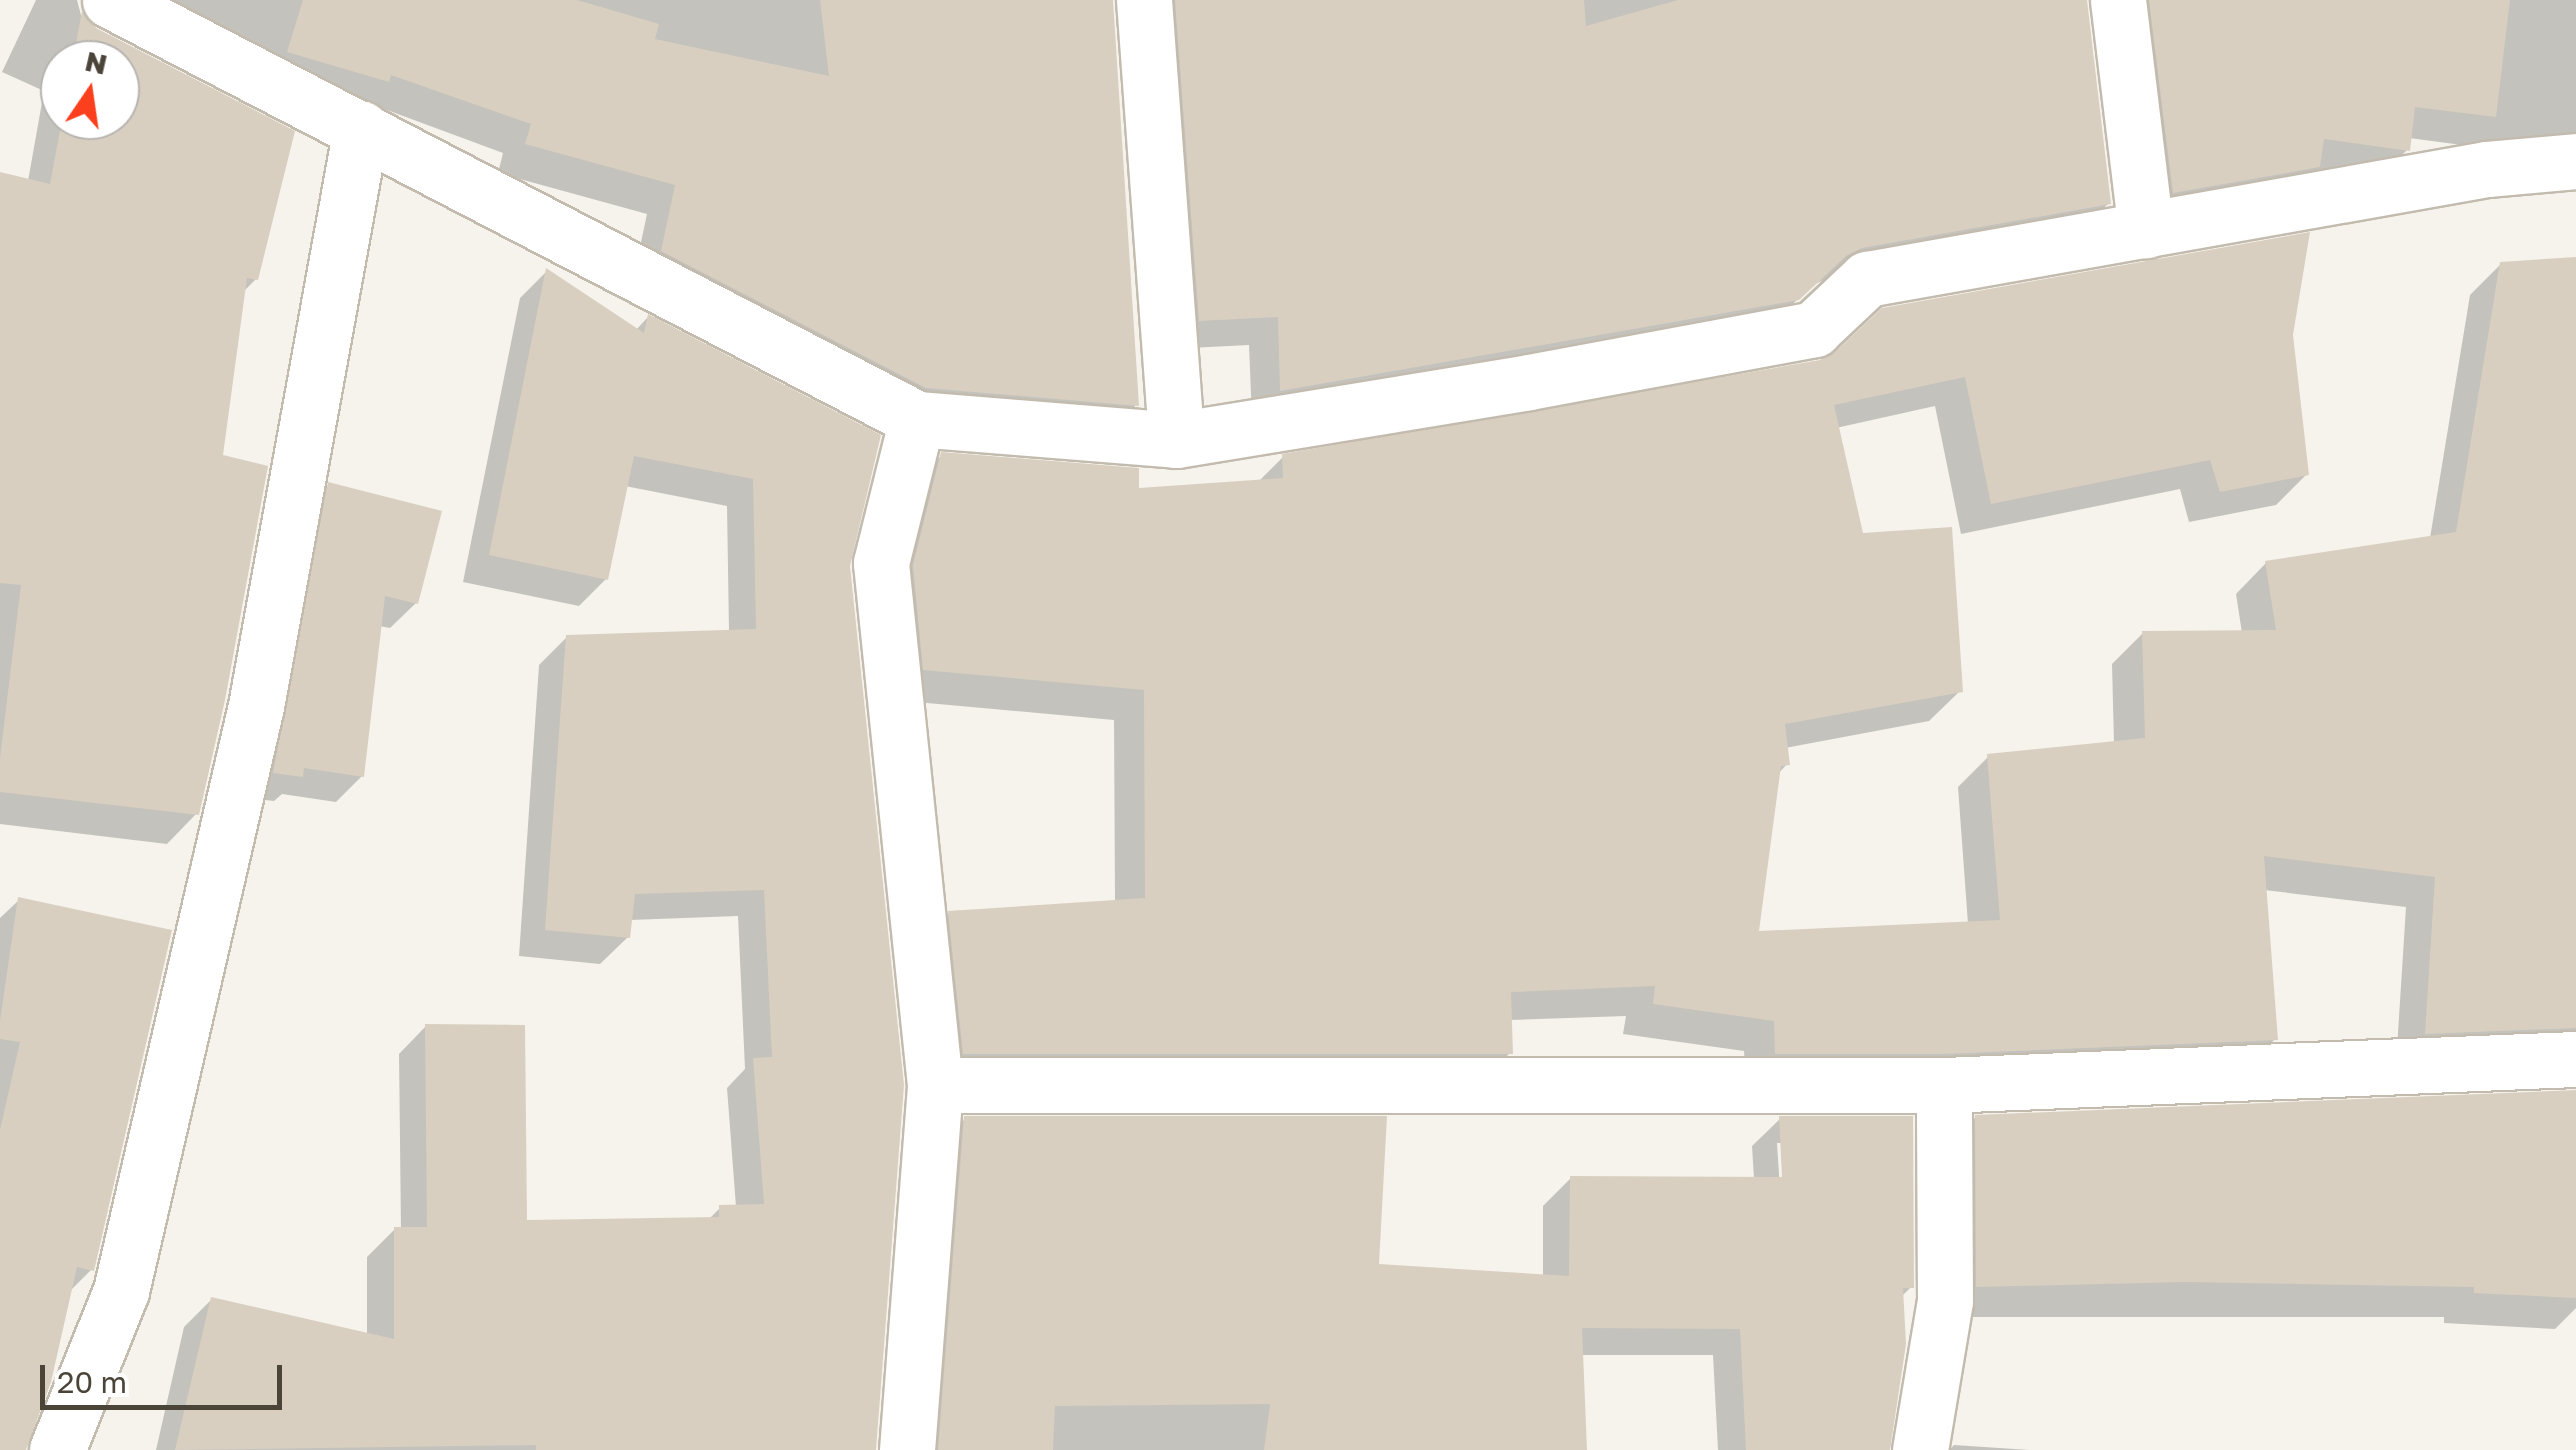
<!DOCTYPE html>
<style>
body{margin:0}
#map{position:relative;width:2576px;height:1450px;overflow:hidden;background:#f6f3ec;font-family:"Golos Text",sans-serif}
div>[style]{position:absolute}
[style*='--x']{left:calc(var(--x)*1px);top:calc(var(--y)*1px);width:calc(var(--w)*1px);rotate:calc(var(--a)*1deg)}
.shadow>*{inset:0;background:#0003}
.building>*{inset:0;background:#d8cfc1}
.roads{filter:drop-shadow(2px 0 #c2bbae) drop-shadow(-2px 0 #c2bbae) drop-shadow(0 2px #c2bbae) drop-shadow(0 -2px #c2bbae)}
.street>*{height:55px;margin:-27.5px;padding:0 27.5px;transform-origin:27.5px;border-radius:27.5px;background:#fff}
span{translate:-50% -50%;white-space:nowrap;text-align:center;line-height:1.15;-webkit-text-stroke:9px #fff;paint-order:stroke}
.north{position:absolute;left:40px;top:40px;width:100px;height:100px;box-sizing:border-box;background:#fff;border:2px solid #b7b4b0;border-radius:50%;rotate:13deg;font-size:28px;font-weight:700;line-height:40px;text-align:center;color:#4b4439}
.north::after{content:'';display:block;margin:auto;width:35px;height:45px;background:#fc3f1d;clip-path:polygon(50% 0,100% 100%,50% 72%,0 100%)}
.scale{position:absolute;left:40px;top:1365px;width:242px;height:45px;box-sizing:border-box;border:5px solid #4b4439;border-top:0;padding-left:12px;font-size:30px;line-height:35px;white-space:nowrap;color:#4b4439;-webkit-text-stroke:8px #fff;paint-order:stroke}
</style>
<div id="map">
<div class="shadow">
<i style="clip-path:polygon(evenodd,36px 0,77px 0,82px 19px,93px 29px,292px 132px,256px 279px,243px 292px,220px 457px,196px 814px,167px 844px,0 824px,0 175px,28px 181px,44px 91px,2px 72px,36px 0,60px 60px,120px 60px,120px 120px,60px 120px,60px 60px)"></i>
<i style="clip-path:polygon(90px 0,1111px 0,1136px 405px,1107px 434px,896px 417px,633px 280px,647px 214px,498px 173px,503px 153px)"></i>
<i style="clip-path:polygon(1124px 0,2085px 0,2109px 203px,2079px 232px,1830px 277px,1813px 285px,1767px 328px,1252px 419px,1249px 345px,1170px 349px)"></i>
<i style="clip-path:polygon(2099px 0,2576px 0,2576px 160px,2409px 138px,2407px 150px,2378px 179px,2313px 170px,2288px 195px,2144px 221px)"></i>
<i style="clip-path:polygon(2576px 259px,2576px 1083px,2396px 1064px,2406px 907px,2264px 890px,2275px 1039px,2244px 1070px,1746px 1083px,1744px 1051px,1623px 1034px,1626px 1016px,1509px 1020px,1510px 1053px,1479px 1083px,933px 1083px,919px 944px,949px 913px,1115px 902px,1114px 720px,894px 700px,911px 486px,942px 455px,1137px 491px,1257px 483px,1283px 457px,2291px 334px,2307px 474px,2276px 505px,2189px 522px,2180px 489px,1961px 534px,1935px 406px,1836px 428px,1861px 535px,1960px 691px,1929px 721px,1785px 748px,1787px 764px,1778px 774px,1756px 934px,1968px 924px,1958px 787px,1988px 757px,2114px 744px,2112px 664px,2143px 633px,2242px 633px,2236px 594px,2266px 563px,2430px 538px,2470px 295px,2501px 264px)"></i>
<i style="clip-path:polygon(547px 271px,636px 330px,648px 317px,847px 565px,874px 1450px,156px 1450px,184px 1327px,211px 1300px,367px 1336px,367px 1257px,395px 1229px,401px 1230px,399px 1054px,426px 1026px,524px 1223px,708px 1220px,720px 1208px,736px 1207px,727px 1088px,745px 1069px,738px 916px,630px 920px,628px 937px,600px 964px,519px 956px,539px 665px,567px 637px,729px 632px,727px 506px,625px 486px,606px 579px,579px 606px,463px 582px,520px 298px)"></i>
<i style="clip-path:polygon(329px 485px,416px 603px,390px 628px,379px 626px,362px 776px,336px 802px,282px 794px,274px 801px,248px 798px,303px 510px)"></i>
<i style="clip-path:polygon(19px 900px,91px 1270px,69px 1292px,24px 1450px,0 1450px,0 918px)"></i>
<i style="clip-path:polygon(2576px 1093px,2576px 1308px,2555px 1329px,2444px 1323px,2444px 1317px,1946px 1317px,1945px 1149px,1976px 1117px)"></i>
<i style="clip-path:polygon(evenodd,965px 1119px,1376px 1266px,1543px 1277px,1543px 1206px,1571px 1178px,1754px 1179px,1752px 1146px,1780px 1119px,1911px 1287px,1901px 1297px,1887px 1450px,1718px 1450px,1713px 1355px,1581px 1355px,1584px 1450px,914px 1450px,938px 1146px,965px 1119px,1777px 1143px,1782px 1143px,1785px 1189px,1780px 1190px,1777px 1143px)"></i>
<i style="clip-path:polygon(1954px 1445px,2030px 1450px,1949px 1450px)"></i>
</div>
<div class="building">
<i style="clip-path:polygon(303px 0,577px 0,659px 24px,655px 39px,829px 76px,820px 0,1113px 0,1139px 406px,926px 388px,661px 251px,675px 185px,525px 144px,531px 124px,391px 75px,389px 82px,287px 52px)"></i>
<i style="clip-path:polygon(1175px 0,1584px 0,1586px 26px,1678px 0,2087px 0,2111px 204px,1862px 248px,1846px 256px,1799px 300px,1280px 391px,1278px 317px,1199px 321px)"></i>
<i style="clip-path:polygon(2149px 0,2510px 0,2496px 117px,2415px 107px,2410px 151px,2324px 139px,2320px 167px,2173px 193px)"></i>
<i style="clip-path:polygon(82px 11px,96px 28px,295px 131px,258px 280px,247px 278px,223px 455px,268px 466px,225px 700px,199px 815px,0 792px,0 758px,21px 585px,0 583px,0 172px,50px 184px,62px 120px,120px 120px,120px 60px,73px 60px)"></i>
<i style="clip-path:polygon(2310px 232px,2293px 335px,2309px 475px,2220px 492px,2210px 460px,1991px 504px,1965px 377px,1834px 405px,1863px 533px,1952px 527px,1963px 692px,1785px 724px,1790px 765px,1781px 766px,1759px 931px,2000px 920px,1987px 754px,2145px 738px,2142px 631px,2276px 630px,2265px 561px,2456px 532px,2500px 262px,2576px 257px,2576px 1028px,2425px 1034px,2435px 877px,2264px 856px,2278px 1040px,1943px 1054px,1775px 1054px,1774px 1021px,1653px 1004px,1655px 986px,1511px 992px,1513px 1054px,963px 1054px,948px 911px,1145px 898px,1144px 690px,923px 670px,913px 565px,941px 452px,1139px 468px,1139px 488px,1283px 478px,1282px 454px,1820px 360px,1835px 352px,1882px 308px)"></i>
<i style="clip-path:polygon(546px 268px,644px 333px,648px 314px,881px 435px,850px 566px,904px 1085px,876px 1450px,536px 1450px,536px 1445px,175px 1450px,211px 1297px,394px 1339px,394px 1227px,427px 1227px,425px 1024px,525px 1025px,527px 1220px,719px 1217px,719px 1205px,764px 1204px,753px 1058px,772px 1057px,764px 890px,635px 894px,630px 938px,545px 930px,566px 635px,756px 629px,753px 479px,634px 456px,608px 580px,489px 555px)"></i>
<i style="clip-path:polygon(328px 482px,442px 511px,418px 604px,385px 596px,364px 777px,304px 768px,303px 777px,273px 773px)"></i>
<i style="clip-path:polygon(18px 897px,172px 930px,94px 1271px,77px 1267px,51px 1382px,26px 1450px,0 1450px,0 1130px,20px 1042px,0 1039px,0 1021px)"></i>
<i style="clip-path:polygon(2576px 1090px,2576px 1298px,2474px 1293px,2474px 1287px,2185px 1282px,1976px 1287px,1975px 1115px)"></i>
<i style="clip-path:polygon(964px 1116px,1387px 1116px,1379px 1264px,1569px 1276px,1570px 1176px,1782px 1177px,1779px 1116px,1913px 1116px,1914px 1288px,1903px 1288px,1906px 1344px,1890px 1450px,1746px 1450px,1740px 1329px,1582px 1328px,1587px 1450px,1264px 1450px,1270px 1404px,1055px 1406px,1053px 1450px,938px 1450px)"></i>
</div>
<div class="roads">
<div class="street">
<i style="--x:110;--y:0;--w:909;--a:27.44"></i>
<i style="--x:917;--y:419;--w:260;--a:4.6"></i>
<i style="--x:1176;--y:440;--w:358;--a:-9.3"></i>
<i style="--x:1529;--y:382;--w:290;--a:-10.5"></i>
<i style="--x:1814;--y:329;--w:73;--a:-43.3"></i>
<i style="--x:1867;--y:279;--w:630;--a:-10.06"></i>
<i style="--x:2487;--y:169;--w:89;--a:-5.1"></i>
<i style="--x:1144;--y:0;--w:441;--a:85.8"></i>
<i style="--x:2118;--y:0;--w:232;--a:83.1"></i>
<i style="--x:935;--y:1085;--w:1009;--a:0"></i>
<i style="--x:1944;--y:1085;--w:633;--a:-2.36"></i>
<i style="--x:57;--y:1450;--w:171;--a:-68.1"></i>
<i style="--x:121;--y:1291;--w:600;--a:-77.01"></i>
<i style="--x:256;--y:706;--w:587;--a:-79.7"></i>
<i style="--x:907;--y:1450;--w:366;--a:-85.6"></i>
<i style="--x:935;--y:1085;--w:525;--a:-95.91"></i>
<i style="--x:881;--y:563;--w:148;--a:-76"></i>
<i style="--x:1920;--y:1450;--w:151;--a:-80.5"></i>
<i style="--x:1945;--y:1301;--w:216;--a:-90.3"></i>
</div>
</div>
<div class="north">N</div>
<div class="scale">20 m</div>
</div>
